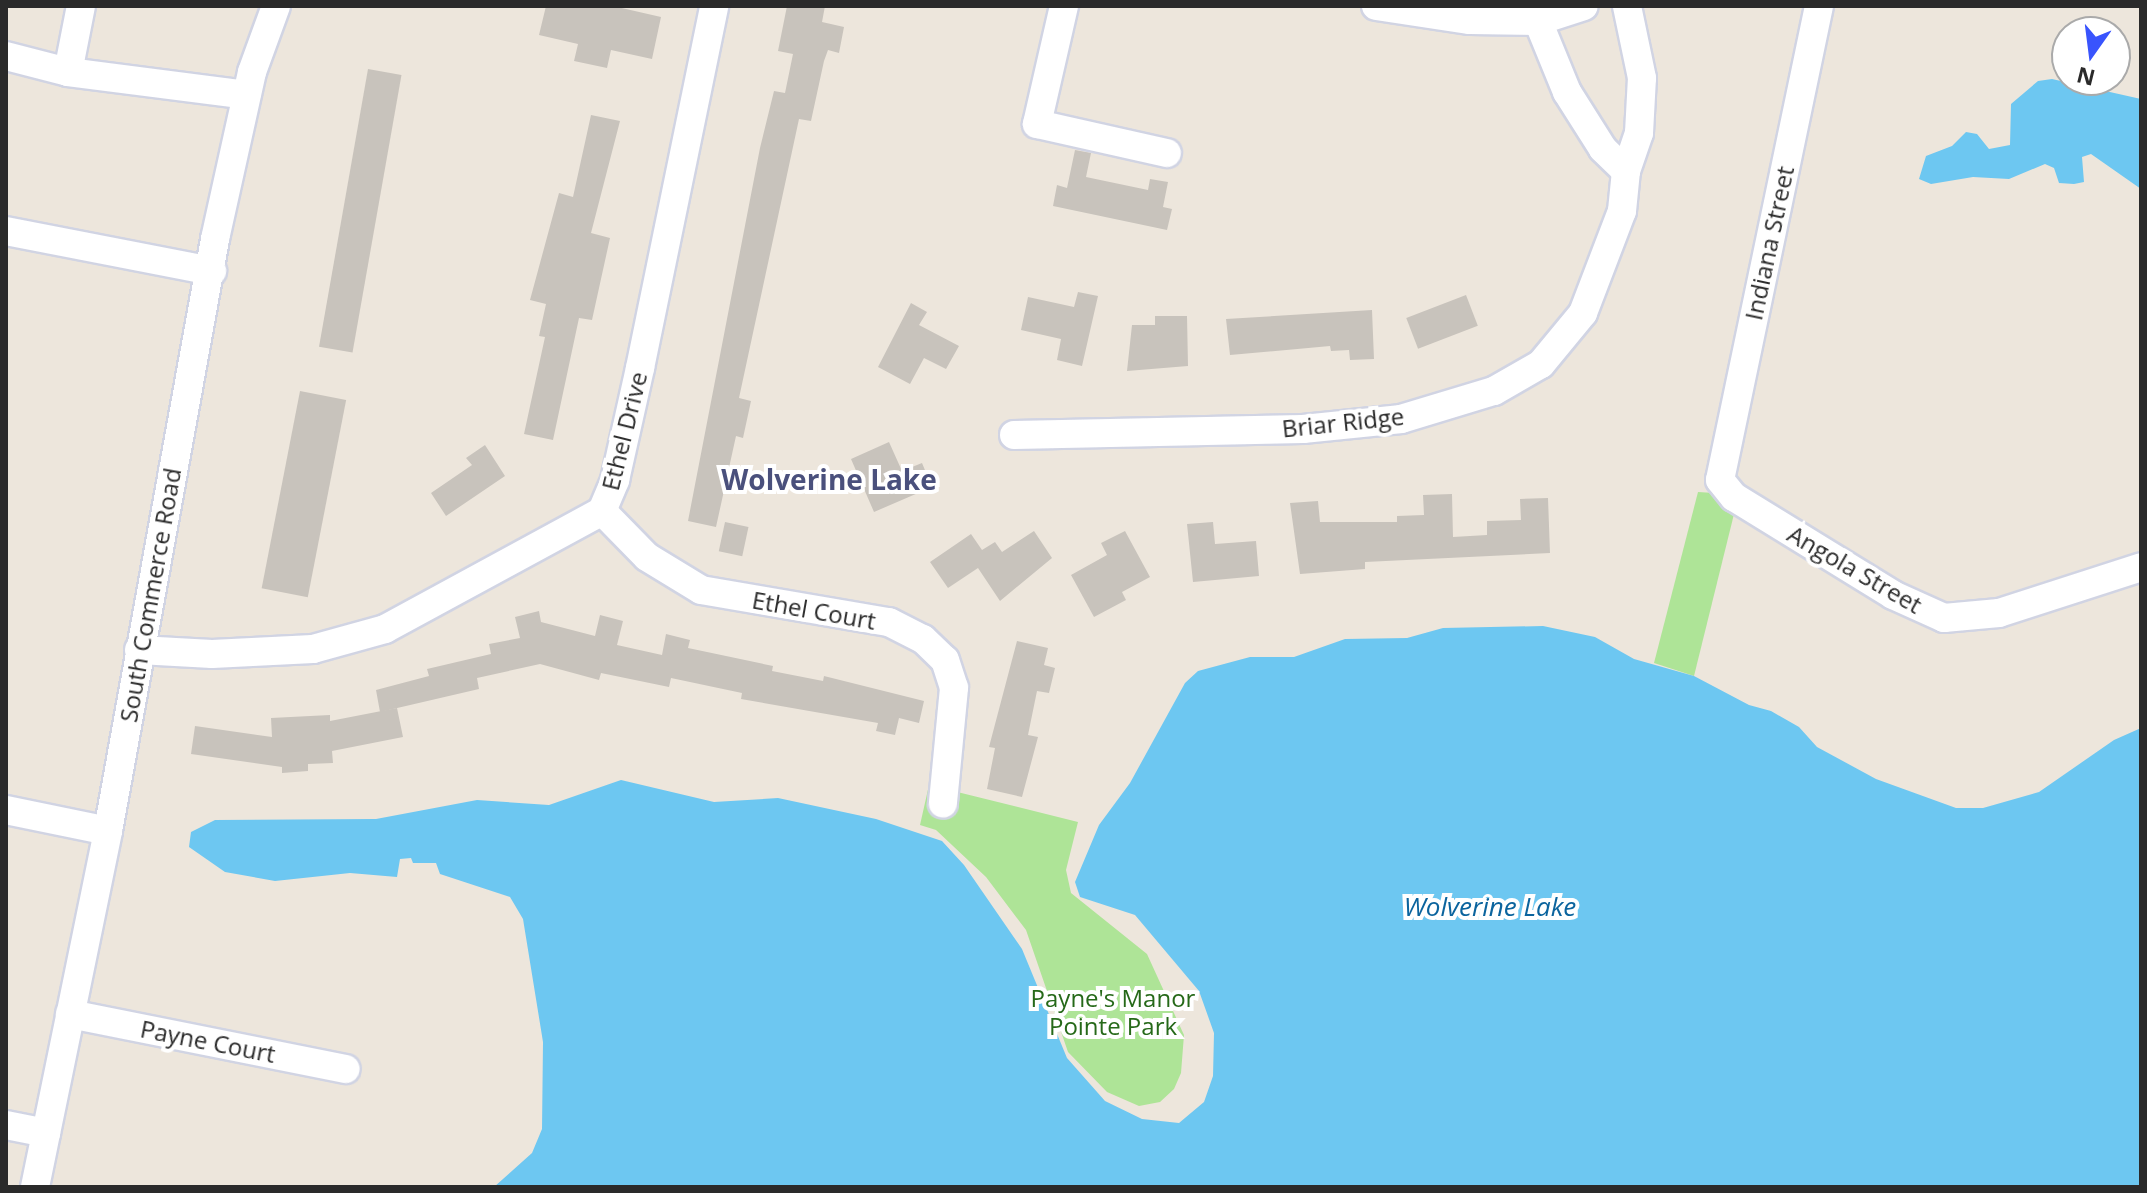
<!DOCTYPE html>
<style>
body{margin:0}
#map{position:relative;width:2147px;height:1193px;overflow:hidden;background:#ede6dc;font-family:"Open Sans",sans-serif}
div>[style]{position:absolute}
[style*='--x']{left:calc(var(--x)*1px);top:calc(var(--y)*1px);width:calc(var(--w)*1px);rotate:calc(var(--a)*1deg)}
.green>*{inset:0;background:#aee497}
.water>*{inset:0;background:#6dc7f1}
.building>*{inset:0;background:#c8c3bc;transform-origin:0 0}
.roads{filter:drop-shadow(2px 0 #d1d4e3) drop-shadow(-2px 0 #d1d4e3) drop-shadow(0 2px #d1d4e3) drop-shadow(0 -2px #d1d4e3)}
.minor>*{height:28px;margin:-14px;padding:0 14px;transform-origin:14px;border-radius:14px;background:#fff}
span{translate:-50% -50%;white-space:nowrap;text-align:center;line-height:1.15;-webkit-text-stroke:8px #fff;paint-order:stroke}
.street-label{font-size:24px;color:#2a2a2a}
.park-label{font-size:24px;color:#266919}
.water-label{font-size:26px;color:#0b649e;font-style:italic}
.quarter-label{font-size:28px;color:#4a507c;font-weight:700}
.frame{position:absolute;inset:0;border:8px solid #2a2a2a;pointer-events:none}
.north{position:absolute;left:2051px;top:16px;width:80px;height:80px;box-sizing:border-box;background:#fff;border:2px solid #aaa;border-radius:50%;rotate:194deg;font-size:22px;font-weight:700;line-height:32px;text-align:center;color:#2a2a2a}
.north::after{content:'';display:block;margin:auto;width:28px;height:36px;background:#3954fd;clip-path:polygon(50% 0,100% 100%,50% 72%,0 100%)}
</style>
<div id="map">
<div class="green">
<i style="clip-path:polygon(1698px 492px,1714px 493px,1735px 510px,1694px 676px,1654px 663px)"></i>
<i style="clip-path:polygon(929px 785px,1078px 822px,1066px 870px,1071px 893px,1147px 954px,1184px 1035px,1181px 1073px,1174px 1089px,1160px 1102px,1139px 1106px,1107px 1092px,1068px 1052px,1026px 930px,986px 877px,936px 830px,920px 825px)"></i>
</div>
<div class="water">
<i style="clip-path:polygon(2052px 79px,2141px 99px,2141px 189px,2091px 154px,2082px 157px,2084px 182px,2074px 184px,2059px 183px,2054px 168px,2045px 164px,2009px 179px,1973px 177px,1931px 184px,1919px 179px,1926px 156px,1952px 146px,1966px 132px,1977px 134px,1989px 149px,2010px 145px,2011px 104px,2038px 81px)"></i>
<i style="clip-path:polygon(1543px 626px,1595px 637px,1634px 659px,1694px 676px,1749px 705px,1771px 711px,1799px 727px,1817px 747px,1876px 779px,1956px 808px,1983px 808px,2039px 792px,2114px 740px,2141px 728px,2141px 1187px,494px 1187px,532px 1153px,542px 1129px,543px 1042px,523px 919px,510px 897px,440px 874px,436px 863px,413px 863px,411px 858px,400px 859px,397px 877px,350px 873px,275px 881px,225px 872px,189px 847px,191px 832px,215px 820px,376px 819px,477px 800px,549px 805px,621px 780px,714px 802px,778px 798px,876px 819px,942px 841px,964px 865px,1022px 949px,1067px 1058px,1105px 1101px,1142px 1119px,1179px 1123px,1204px 1102px,1213px 1076px,1214px 1033px,1199px 991px,1135px 915px,1080px 897px,1075px 882px,1099px 825px,1130px 783px,1185px 683px,1198px 671px,1250px 657px,1294px 657px,1345px 639px,1407px 638px,1443px 628px)"></i>
</div>
<div class="building">
<i style="clip-path:polygon(546px 6px,613px 6px,661px 17px,652px 59px,611px 50px,607px 68px,574px 61px,578px 44px,539px 35px)"></i>
<i style="clip-path:polygon(787px 6px,825px 6px,822px 22px,844px 27px,839px 53px,828px 50px,824px 61px,811px 121px,799px 119px,739px 398px,751px 401px,743px 438px,736px 436px,716px 527px,688px 521px,760px 148px,774px 91px,785px 93px,793px 54px,778px 51px)"></i>
<i style="left:368px;top:69px;width:34px;height:282px;rotate:10deg"></i>
<i style="clip-path:polygon(591px 115px,620px 121px,591px 233px,610px 238px,592px 320px,579px 318px,553px 440px,524px 434px,545px 337px,539px 336px,546px 304px,530px 300px,559px 193px,573px 197px)"></i>
<i style="clip-path:polygon(1075px 150px,1091px 153px,1086px 177px,1148px 190px,1150px 179px,1168px 182px,1163px 207px,1172px 209px,1167px 230px,1053px 206px,1057px 185px,1067px 188px)"></i>
<i style="clip-path:polygon(1078px 292px,1098px 296px,1082px 366px,1057px 360px,1061px 339px,1021px 330px,1028px 297px,1074px 307px)"></i>
<i style="left:1466px;top:295px;width:33px;height:64px;rotate:69deg"></i>
<i style="clip-path:polygon(911px 303px,927px 312px,919px 325px,959px 346px,946px 369px,924px 358px,910px 384px,878px 367px)"></i>
<i style="clip-path:polygon(1372px 310px,1374px 359px,1350px 360px,1349px 350px,1331px 351px,1330px 346px,1230px 355px,1226px 319px)"></i>
<i style="clip-path:polygon(1155px 316px,1187px 316px,1188px 366px,1127px 371px,1132px 325px,1155px 325px)"></i>
<i style="left:300px;top:391px;width:47px;height:201px;rotate:11deg"></i>
<i style="clip-path:polygon(889px 442px,902px 471px,922px 463px,932px 487px,874px 512px,851px 459px)"></i>
<i style="clip-path:polygon(485px 445px,505px 476px,446px 516px,431px 493px,472px 465px,466px 458px)"></i>
<i style="clip-path:polygon(1452px 494px,1453px 537px,1487px 535px,1487px 521px,1521px 520px,1520px 499px,1548px 498px,1550px 553px,1365px 562px,1365px 569px,1300px 574px,1290px 503px,1318px 501px,1320px 522px,1397px 522px,1397px 516px,1424px 515px,1423px 495px)"></i>
<i style="left:725px;top:522px;width:24px;height:30px;rotate:12deg"></i>
<i style="clip-path:polygon(1213px 522px,1215px 544px,1256px 541px,1259px 576px,1193px 582px,1187px 524px)"></i>
<i style="clip-path:polygon(1034px 531px,1052px 558px,1000px 601px,978px 568px,948px 588px,930px 562px,971px 534px,982px 550px,995px 542px,1002px 552px)"></i>
<i style="clip-path:polygon(1125px 531px,1150px 577px,1122px 592px,1126px 600px,1094px 617px,1071px 575px,1107px 555px,1101px 543px)"></i>
<i style="clip-path:polygon(539px 611px,541px 622px,595px 636px,600px 615px,623px 621px,617px 645px,662px 655px,666px 634px,690px 640px,688px 648px,773px 666px,772px 671px,823px 681px,824px 676px,924px 701px,919px 723px,899px 718px,895px 735px,876px 731px,878px 723px,741px 699px,742px 693px,671px 678px,669px 687px,601px 673px,599px 680px,540px 664px,477px 678px,479px 689px,380px 712px,376px 690px,429px 676px,427px 669px,491px 654px,489px 644px,520px 638px,515px 617px)"></i>
<i style="clip-path:polygon(1017px 641px,1048px 648px,1044px 665px,1055px 668px,1049px 693px,1037px 691px,1028px 735px,1038px 737px,1022px 797px,987px 789px,995px 748px,989px 747px)"></i>
<i style="clip-path:polygon(397px 708px,403px 737px,332px 751px,333px 763px,308px 764px,308px 771px,282px 773px,282px 767px,191px 754px,195px 726px,272px 737px,271px 718px,330px 715px,330px 721px)"></i>
</div>
<div class="roads">
<div class="minor">
<i style="--x:1064;--y:6;--w:121;--a:102.9"></i>
<i style="--x:1037;--y:124;--w:133;--a:12.6"></i>
<i style="--x:1376;--y:6;--w:95;--a:8.5"></i>
<i style="--x:1470;--y:20;--w:68;--a:0.8"></i>
<i style="--x:1538;--y:21;--w:48;--a:-18.1"></i>
<i style="--x:1819;--y:6;--w:484;--a:101.8"></i>
<i style="--x:1720;--y:480;--w:22;--a:51"></i>
<i style="--x:1734;--y:497;--w:187;--a:31.6"></i>
<i style="--x:1893;--y:595;--w:56;--a:24.3"></i>
<i style="--x:1944;--y:618;--w:55;--a:-5.2"></i>
<i style="--x:1999;--y:613;--w:149;--a:-17.9"></i>
<i style="--x:1538;--y:21;--w:77;--a:67.8"></i>
<i style="--x:1567;--y:92;--w:67;--a:57.7"></i>
<i style="--x:1603;--y:149;--w:32;--a:44"></i>
<i style="--x:6;--y:56;--w:64;--a:14.5"></i>
<i style="--x:68;--y:72;--w:180;--a:7.3"></i>
<i style="--x:68;--y:72;--w:67;--a:-78.9"></i>
<i style="--x:6;--y:231;--w:210;--a:11"></i>
<i style="--x:1014;--y:435;--w:289;--a:-1.2"></i>
<i style="--x:1303;--y:429;--w:99;--a:-5.8"></i>
<i style="--x:1401;--y:419;--w:97;--a:-16.8"></i>
<i style="--x:1494;--y:391;--w:54;--a:-29.9"></i>
<i style="--x:1541;--y:364;--w:66;--a:-50.5"></i>
<i style="--x:1583;--y:313;--w:109;--a:-69.1"></i>
<i style="--x:1622;--y:211;--w:40;--a:-84.3"></i>
<i style="--x:1626;--y:171;--w:40;--a:-71.1"></i>
<i style="--x:1639;--y:133;--w:55;--a:-86.9"></i>
<i style="--x:1642;--y:78;--w:74;--a:-101.8"></i>
<i style="--x:602;--y:511;--w:64;--a:45.6"></i>
<i style="--x:647;--y:557;--w:63;--a:31.4"></i>
<i style="--x:701;--y:590;--w:191;--a:9.7"></i>
<i style="--x:889;--y:622;--w:38;--a:27"></i>
<i style="--x:923;--y:639;--w:30;--a:44"></i>
<i style="--x:945;--y:660;--w:29;--a:72"></i>
<i style="--x:954;--y:688;--w:116;--a:95.5"></i>
<i style="--x:139;--y:650;--w:73;--a:3.1"></i>
<i style="--x:212;--y:654;--w:101;--a:-2.8"></i>
<i style="--x:313;--y:649;--w:75;--a:-15.5"></i>
<i style="--x:385;--y:629;--w:247;--a:-28.5"></i>
<i style="--x:602;--y:511;--w:34;--a:-67"></i>
<i style="--x:615;--y:480;--w:115;--a:-77.4"></i>
<i style="--x:640;--y:368;--w:369;--a:-78.4"></i>
<i style="--x:6;--y:810;--w:104;--a:11.6"></i>
<i style="--x:70;--y:1014;--w:281;--a:11.3"></i>
<i style="--x:6;--y:1125;--w:41;--a:11.3"></i>
<i style="--x:35;--y:1187;--w:363;--a:-78.4"></i>
<i style="--x:108;--y:831;--w:602;--a:-79.75"></i>
<i style="--x:215;--y:239;--w:171;--a:-77.5"></i>
<i style="--x:252;--y:72;--w:70;--a:-70"></i>
</div>
</div>
<div class="street-label">
<span style="left:1769px;top:243px;rotate:-78deg">Indiana Street</span>
<span style="left:1343px;top:422px;rotate:-6deg">Briar Ridge</span>
<span style="left:624px;top:431px;rotate:-76deg">Ethel Drive</span>
<span style="left:1855px;top:569px;rotate:30deg">Angola Street</span>
<span style="left:150px;top:595px;rotate:-80deg">South Commerce Road</span>
<span style="left:814px;top:610px;rotate:10deg">Ethel Court</span>
<span style="left:208px;top:1041px;rotate:11deg">Payne Court</span>
</div>
<div class="park-label">
<span style="left:1113px;top:1012px">Payne's Manor<br>Pointe Park</span>
</div>
<div class="water-label">
<span style="left:1490px;top:907px">Wolverine Lake</span>
</div>
<div class="quarter-label">
<span style="left:829px;top:479px">Wolverine Lake</span>
</div>
<div class="frame"></div>
<div class="north">N</div>
</div>
